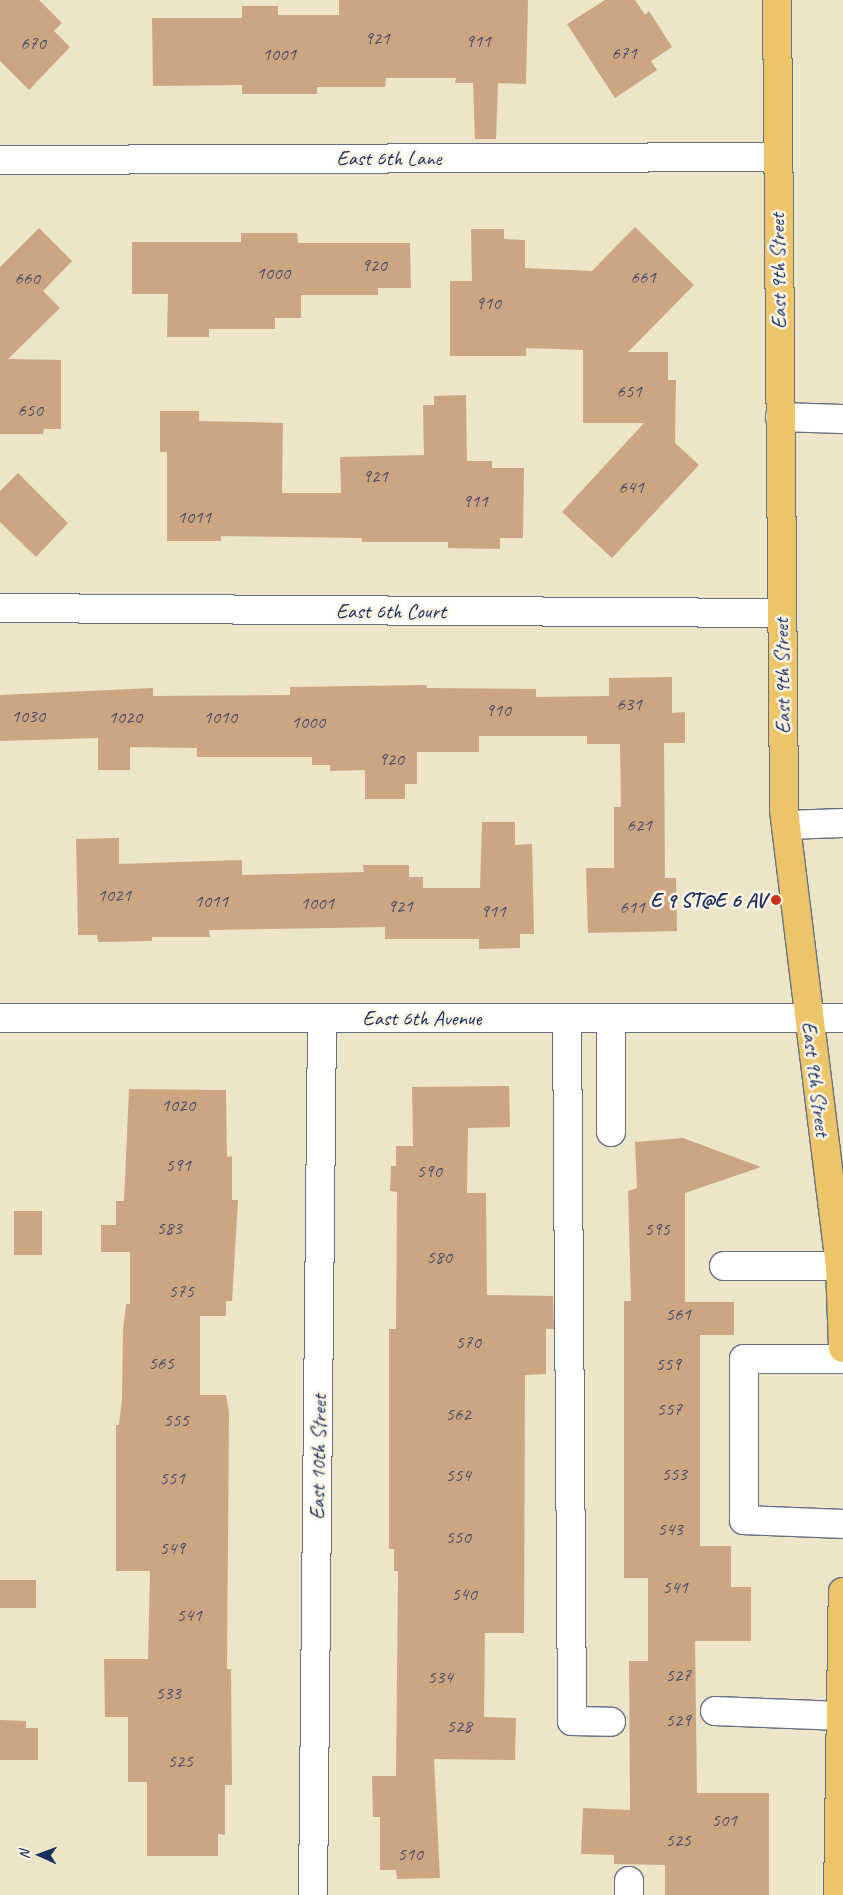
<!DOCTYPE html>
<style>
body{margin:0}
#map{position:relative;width:843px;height:1895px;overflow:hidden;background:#ece5c7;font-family:Caveat,sans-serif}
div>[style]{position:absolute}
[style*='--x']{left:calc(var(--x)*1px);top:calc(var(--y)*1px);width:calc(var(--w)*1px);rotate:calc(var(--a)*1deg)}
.building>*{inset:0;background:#cca582;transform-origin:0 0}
.roads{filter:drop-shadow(1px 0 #646f83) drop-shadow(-1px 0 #646f83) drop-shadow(0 1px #646f83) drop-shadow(0 -1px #646f83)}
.minor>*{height:28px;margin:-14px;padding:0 14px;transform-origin:14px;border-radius:14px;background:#fff}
.major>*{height:28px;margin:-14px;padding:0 14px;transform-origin:14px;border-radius:14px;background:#edc569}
.dots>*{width:14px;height:14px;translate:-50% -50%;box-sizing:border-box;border:2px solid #fcf5e5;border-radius:50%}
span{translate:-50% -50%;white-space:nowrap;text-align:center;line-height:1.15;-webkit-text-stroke:5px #fcf5e5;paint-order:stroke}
.number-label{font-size:19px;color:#474c67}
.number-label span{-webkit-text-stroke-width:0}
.street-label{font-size:21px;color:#1b2f5e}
.poi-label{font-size:21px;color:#1b2f5e;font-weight:700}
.right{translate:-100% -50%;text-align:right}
.north{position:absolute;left:15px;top:1830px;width:50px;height:50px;-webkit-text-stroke:4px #fcf5e5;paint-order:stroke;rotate:272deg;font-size:14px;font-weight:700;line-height:20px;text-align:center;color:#1b2f5e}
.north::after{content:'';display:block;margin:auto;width:18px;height:22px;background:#1b2f5e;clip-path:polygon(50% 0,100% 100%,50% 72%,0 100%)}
</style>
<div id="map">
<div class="building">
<i style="clip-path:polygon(0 0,39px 0,62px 23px,54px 31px,70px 47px,29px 90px,0 61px)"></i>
<i style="clip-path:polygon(339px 0,528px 0,526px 84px,498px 83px,496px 139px,475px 139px,473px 83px,455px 83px,456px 78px,386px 78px,385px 87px,317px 87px,317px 94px,242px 94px,242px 85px,153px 86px,152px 18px,242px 18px,242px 6px,278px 6px,278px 15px,339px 15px)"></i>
<i style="clip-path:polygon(605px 0,635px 0,645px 15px,649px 11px,672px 47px,651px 61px,657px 70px,615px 98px,567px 24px)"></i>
<i style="clip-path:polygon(635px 227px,694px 285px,628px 352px,668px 352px,668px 380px,676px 380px,675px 443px,699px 465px,612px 558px,562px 512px,644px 423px,583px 423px,583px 350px,526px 348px,526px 356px,450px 356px,450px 281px,472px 281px,471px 229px,504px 229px,504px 239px,525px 240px,525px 268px,592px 271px)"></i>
<i style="clip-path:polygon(39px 228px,72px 261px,43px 291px,60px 308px,8px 359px,61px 360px,61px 429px,44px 429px,43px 434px,0 434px,0 267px)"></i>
<i style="clip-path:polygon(241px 233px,297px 233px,298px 243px,410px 243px,411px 288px,378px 288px,378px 295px,301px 295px,301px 318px,275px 318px,275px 329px,209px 329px,209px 337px,167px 337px,168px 294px,132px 294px,132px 242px,241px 242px)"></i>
<i style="clip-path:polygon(466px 395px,467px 461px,492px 461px,492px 468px,524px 468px,523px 538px,500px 538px,500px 549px,448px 548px,448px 542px,362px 542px,362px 538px,221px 536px,221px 541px,167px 541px,167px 452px,160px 452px,160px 411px,199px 411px,199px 421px,283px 423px,282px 493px,341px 493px,340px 457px,424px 455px,423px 405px,434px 405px,434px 396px)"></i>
<i style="clip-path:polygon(18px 473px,68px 523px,36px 557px,0 522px,0 491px)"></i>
<i style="clip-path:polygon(672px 677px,672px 713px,685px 712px,685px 743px,664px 743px,665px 878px,676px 878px,677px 931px,588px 933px,586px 868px,614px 868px,614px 807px,621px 807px,620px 744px,587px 744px,587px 736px,479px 736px,479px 752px,417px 752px,417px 784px,405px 784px,405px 799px,365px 799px,365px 770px,330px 771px,330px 765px,312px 765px,312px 757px,197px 757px,197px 748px,130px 747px,130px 770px,98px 770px,98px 738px,0 741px,0 695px,153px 688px,153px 696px,290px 695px,290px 687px,426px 685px,427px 688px,536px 689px,536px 697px,609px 696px,609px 678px)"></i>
<i style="clip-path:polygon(482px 822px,515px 822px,515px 845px,532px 844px,534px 934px,520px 934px,520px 948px,479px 949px,479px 939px,385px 939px,385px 927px,209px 930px,210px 937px,152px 937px,152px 941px,98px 942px,97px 935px,78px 935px,76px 839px,119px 838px,119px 864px,242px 860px,242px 875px,364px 872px,363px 865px,409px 865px,409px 877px,423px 877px,423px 888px,480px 888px)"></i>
<i style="clip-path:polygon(509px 1086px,510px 1127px,468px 1128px,467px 1193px,486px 1193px,487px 1295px,553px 1296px,554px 1329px,546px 1329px,546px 1374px,525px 1375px,524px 1633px,485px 1633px,484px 1717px,516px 1718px,515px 1760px,434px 1759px,440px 1878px,397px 1879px,396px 1870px,380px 1870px,380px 1817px,373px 1817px,372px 1776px,396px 1776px,398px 1571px,394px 1571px,394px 1549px,389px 1549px,389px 1329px,396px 1329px,397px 1192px,390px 1191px,391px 1166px,396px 1166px,396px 1146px,413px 1146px,412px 1087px)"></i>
<i style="clip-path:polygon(129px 1089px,226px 1090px,227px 1157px,232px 1156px,232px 1200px,238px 1200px,232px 1301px,226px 1301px,226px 1316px,200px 1316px,200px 1395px,226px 1395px,229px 1412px,227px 1669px,231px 1669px,232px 1785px,225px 1785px,225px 1835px,218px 1834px,218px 1856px,147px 1856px,147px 1782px,128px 1782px,128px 1717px,105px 1717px,104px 1659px,148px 1659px,150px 1571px,116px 1571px,116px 1425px,119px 1425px,122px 1398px,123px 1331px,126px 1304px,130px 1304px,130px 1252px,101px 1252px,101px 1225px,116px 1225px,116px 1201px,124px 1201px)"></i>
<i style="clip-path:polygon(683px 1138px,761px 1167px,685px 1193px,685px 1302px,734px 1302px,734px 1335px,700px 1335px,700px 1546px,731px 1546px,731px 1587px,751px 1587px,751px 1641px,695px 1641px,697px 1793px,769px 1793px,769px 1895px,665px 1895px,665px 1865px,614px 1864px,614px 1855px,581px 1854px,583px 1808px,630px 1810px,629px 1661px,648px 1661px,648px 1578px,624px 1578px,624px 1301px,631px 1301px,628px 1191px,637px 1188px,635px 1142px)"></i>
<i style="left:14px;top:1211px;width:28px;height:44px"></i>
<i style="left:0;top:1580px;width:36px;height:28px"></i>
<i style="clip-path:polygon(0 1720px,26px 1721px,26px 1728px,38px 1728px,38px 1760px,0 1760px)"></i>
</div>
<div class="roads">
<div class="minor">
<i style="--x:0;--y:160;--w:777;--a:-0.22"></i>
<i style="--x:780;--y:417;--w:63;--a:1.8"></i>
<i style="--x:0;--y:608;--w:781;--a:0.37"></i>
<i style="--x:786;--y:825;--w:57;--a:-2"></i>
<i style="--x:0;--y:1018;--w:843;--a:0"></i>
<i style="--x:567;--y:1018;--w:703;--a:89.59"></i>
<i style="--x:572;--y:1721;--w:39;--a:1"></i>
<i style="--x:611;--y:1132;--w:114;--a:-90"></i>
<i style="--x:724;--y:1266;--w:116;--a:0"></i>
<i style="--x:843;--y:1359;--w:99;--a:180"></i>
<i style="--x:744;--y:1359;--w:161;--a:90"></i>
<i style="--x:744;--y:1520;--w:99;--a:2.3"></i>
<i style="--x:715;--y:1711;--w:126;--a:2.3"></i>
<i style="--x:313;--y:1895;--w:877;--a:-89.41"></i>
<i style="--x:629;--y:1895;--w:14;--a:-90"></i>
</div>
<div class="major">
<i style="--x:777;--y:0;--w:810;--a:89.5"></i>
<i style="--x:784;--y:810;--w:459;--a:83"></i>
<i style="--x:840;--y:1266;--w:82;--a:87.9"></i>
<i style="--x:838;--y:1895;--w:303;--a:-89.1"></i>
</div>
</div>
<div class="dots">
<i style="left:776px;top:900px;background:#c8321e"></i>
</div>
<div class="number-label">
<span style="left:377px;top:39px">921</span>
<span style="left:478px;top:42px">911</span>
<span style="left:33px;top:44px">670</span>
<span style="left:624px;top:54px">671</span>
<span style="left:279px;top:55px">1001</span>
<span style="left:374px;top:266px">920</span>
<span style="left:273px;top:274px">1000</span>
<span style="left:643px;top:278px">661</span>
<span style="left:27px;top:279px">660</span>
<span style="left:488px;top:304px">910</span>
<span style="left:629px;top:392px">651</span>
<span style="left:30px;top:411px">650</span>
<span style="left:375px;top:477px">921</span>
<span style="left:631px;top:488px">641</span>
<span style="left:475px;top:502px">911</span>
<span style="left:194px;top:518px">1011</span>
<span style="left:629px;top:705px">631</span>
<span style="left:498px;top:711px">910</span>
<span style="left:28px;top:717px">1030</span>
<span style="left:125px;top:718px">1020</span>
<span style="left:220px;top:718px">1010</span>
<span style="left:308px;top:723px">1000</span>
<span style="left:391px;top:760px">920</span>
<span style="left:639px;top:826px">621</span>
<span style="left:114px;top:896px">1021</span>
<span style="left:211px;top:902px">1011</span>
<span style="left:317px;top:904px">1001</span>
<span style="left:400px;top:907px">921</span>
<span style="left:632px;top:908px">611</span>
<span style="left:493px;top:912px">911</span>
<span style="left:178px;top:1106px">1020</span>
<span style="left:178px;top:1166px">591</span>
<span style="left:429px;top:1172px">590</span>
<span style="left:169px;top:1229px">583</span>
<span style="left:657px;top:1230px">595</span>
<span style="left:439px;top:1258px">580</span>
<span style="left:181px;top:1292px">575</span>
<span style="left:678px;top:1315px">561</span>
<span style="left:468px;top:1343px">570</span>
<span style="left:161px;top:1364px">565</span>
<span style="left:668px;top:1365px">559</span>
<span style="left:669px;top:1410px">557</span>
<span style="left:458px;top:1415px">562</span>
<span style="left:176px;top:1421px">555</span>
<span style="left:674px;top:1475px">553</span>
<span style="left:458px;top:1476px">554</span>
<span style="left:172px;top:1479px">551</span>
<span style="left:670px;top:1530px">543</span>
<span style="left:458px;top:1538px">550</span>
<span style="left:172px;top:1549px">549</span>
<span style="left:675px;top:1588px">541</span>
<span style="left:464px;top:1595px">540</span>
<span style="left:189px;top:1616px">541</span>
<span style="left:678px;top:1676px">527</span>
<span style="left:440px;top:1678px">534</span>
<span style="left:168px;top:1694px">533</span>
<span style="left:678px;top:1721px">529</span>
<span style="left:459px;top:1727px">528</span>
<span style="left:180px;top:1762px">525</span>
<span style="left:724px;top:1821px">501</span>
<span style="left:678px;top:1841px">525</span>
<span style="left:410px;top:1855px">510</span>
</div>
<div class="street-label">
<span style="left:389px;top:158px">East 6th Lane</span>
<span style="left:778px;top:271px;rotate:-91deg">East 9th Street</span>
<span style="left:391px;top:611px">East 6th Court</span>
<span style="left:782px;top:676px;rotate:-91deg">East 9th Street</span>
<span style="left:422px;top:1018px">East 6th Avenue</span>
<span style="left:816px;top:1079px;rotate:83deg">East 9th Street</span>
<span style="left:318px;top:1457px;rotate:-89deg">East 10th Street</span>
</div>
<div class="poi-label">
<span class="right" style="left:766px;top:900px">E 9 ST@E 6 AV</span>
</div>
<div class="north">N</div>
</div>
